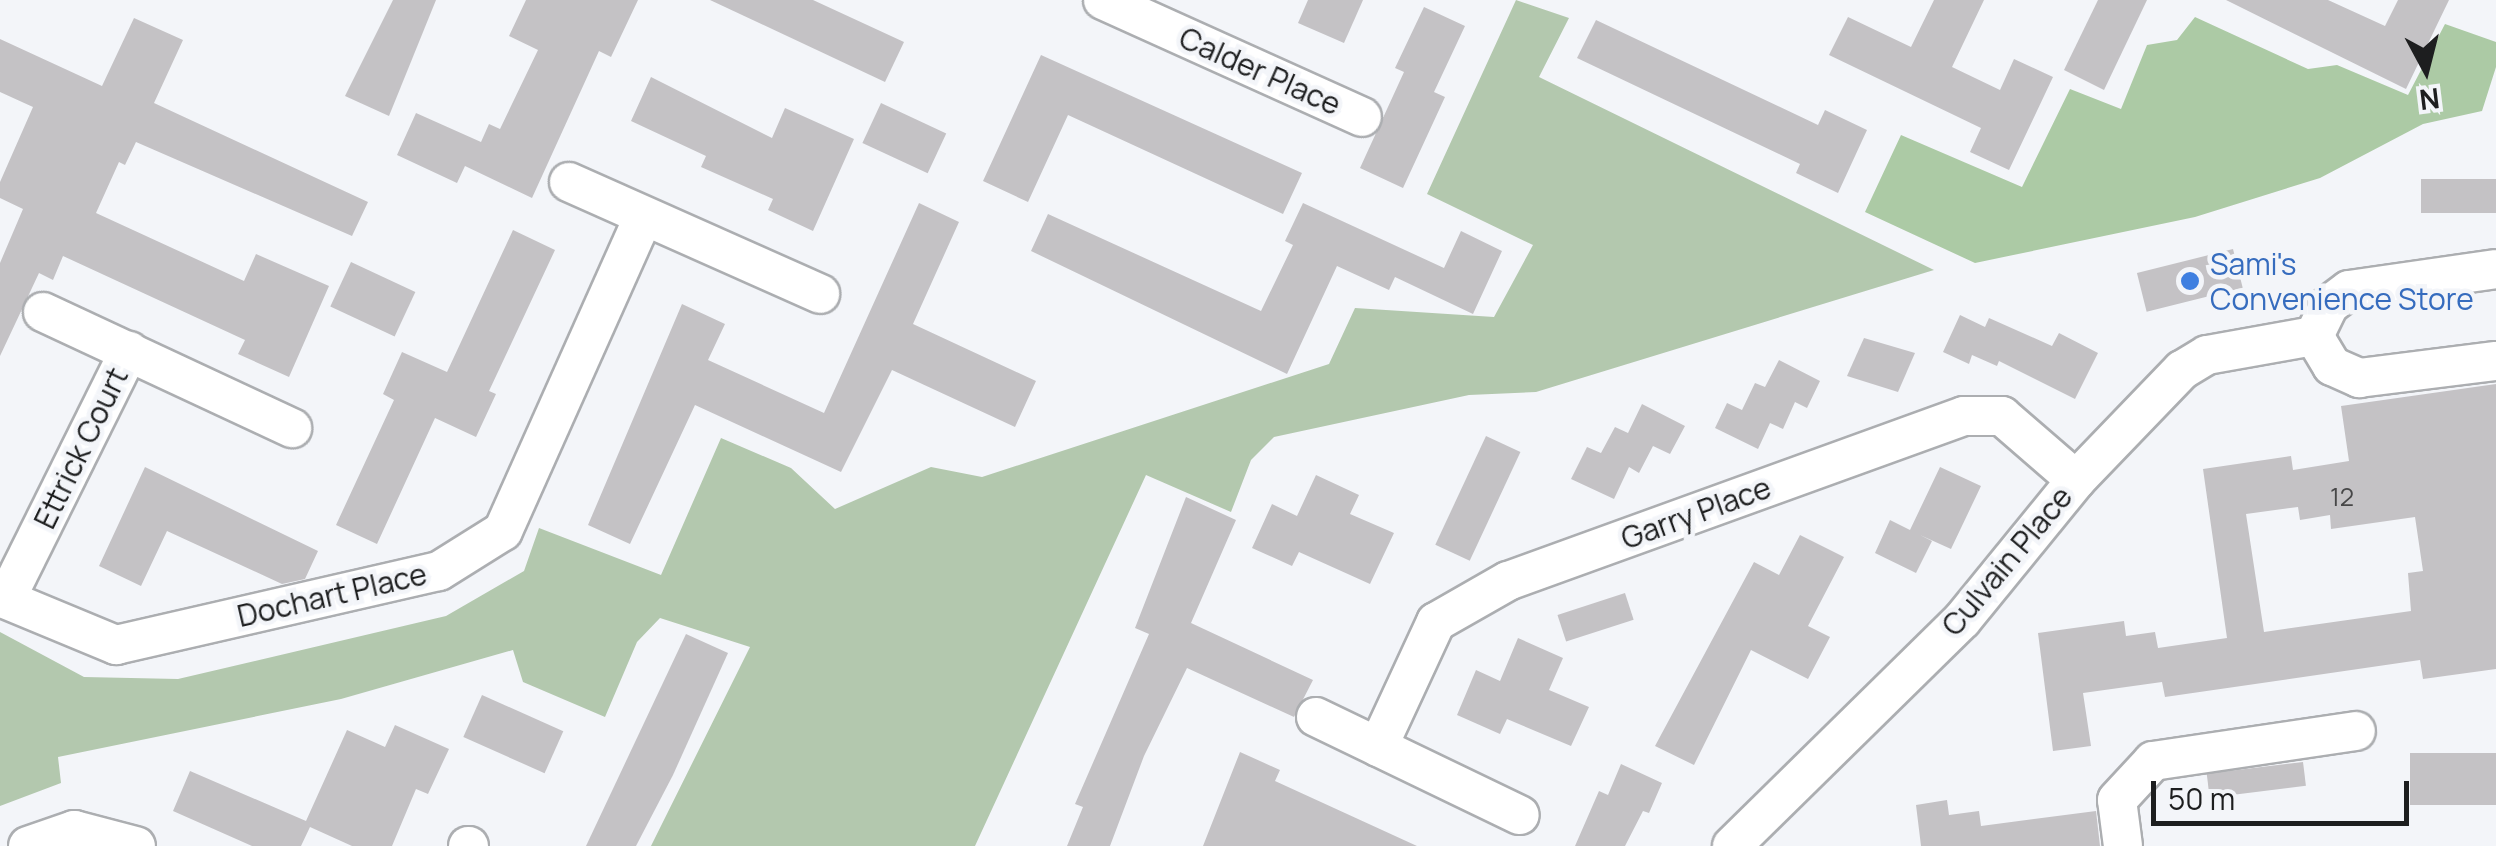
<!DOCTYPE html>
<style>
body{margin:0}
#map{position:relative;width:2496px;height:846px;overflow:hidden;background:#f3f5f9;font-family:Manrope,sans-serif}
div>[style]{position:absolute}
[style*='--x']{left:calc(var(--x)*1px);top:calc(var(--y)*1px);width:calc(var(--w)*1px);rotate:calc(var(--a)*1deg)}
.green>*{inset:0;background:#b3c8ae}
.forest>*{inset:0;background:#accaa5}
.building>*{inset:0;background:#c4c2c5;transform-origin:0 0}
.roads{filter:drop-shadow(2px 0 #acaeb1) drop-shadow(-2px 0 #acaeb1) drop-shadow(0 2px #acaeb1) drop-shadow(0 -2px #acaeb1)}
.minor>*{height:38px;margin:-19px;padding:0 19px;transform-origin:19px;border-radius:19px;background:#fff}
.dots>*{width:28px;height:28px;translate:-50% -50%;box-sizing:border-box;border:5px solid #f3f5f9;border-radius:50%}
span{translate:-50% -50%;white-space:nowrap;text-align:center;line-height:1.15;-webkit-text-stroke:9px #f3f5f9;paint-order:stroke}
.number-label{font-size:25px;color:#474748}
.number-label span{-webkit-text-stroke-width:0}
.street-label{font-size:30px;color:#1d1e1f}
.shop-label{font-size:30px;color:#366cbe}
.left{translate:0 -50%;text-align:left}
.north{position:absolute;left:2376px;top:20px;width:100px;height:100px;-webkit-text-stroke:8px #f3f5f9;paint-order:stroke;rotate:173deg;font-size:28px;font-weight:700;line-height:40px;text-align:center;color:#1d1e1f}
.north::after{content:'';display:block;margin:auto;width:35px;height:45px;background:#1d1e1f;clip-path:polygon(50% 0,100% 100%,50% 72%,0 100%)}
.scale{position:absolute;left:2151px;top:781px;width:258px;height:45px;box-sizing:border-box;border:5px solid #1d1e1f;border-top:0;padding-left:12px;font-size:30px;line-height:35px;white-space:nowrap;color:#1d1e1f;-webkit-text-stroke:8px #f3f5f9;paint-order:stroke}
</style>
<div id="map">
<div class="green">
<i style="clip-path:polygon(1516px 0,1569px 18px,1539px 77px,1934px 270px,1536px 392px,1469px 395px,1274px 437px,1251px 460px,1231px 512px,1146px 475px,975px 846px,651px 846px,750px 647px,660px 618px,637px 642px,605px 717px,523px 682px,513px 650px,341px 699px,58px 757px,61px 783px,0 806px,0 632px,84px 677px,178px 679px,446px 616px,524px 571px,539px 528px,661px 575px,721px 438px,791px 468px,835px 509px,931px 467px,982px 477px,1329px 364px,1355px 308px,1494px 317px,1533px 245px,1427px 194px)"></i>
</div>
<div class="forest">
<i style="clip-path:polygon(2195px 17px,2308px 69px,2337px 65px,2408px 95px,2445px 24px,2496px 42px,2496px 67px,2482px 111px,2423px 124px,2320px 178px,2195px 217px,1975px 263px,1865px 212px,1901px 135px,2022px 187px,2070px 89px,2121px 109px,2147px 45px,2177px 40px)"></i>
</div>
<div class="building">
<i style="clip-path:polygon(393px 0,436px 0,389px 116px,345px 96px)"></i>
<i style="clip-path:polygon(526px 0,638px 0,611px 57px,599px 51px,532px 198px,465px 166px,457px 183px,397px 155px,416px 113px,481px 142px,489px 124px,500px 129px,538px 50px,509px 36px)"></i>
<i style="clip-path:polygon(710px 0,813px 0,904px 42px,885px 82px)"></i>
<i style="clip-path:polygon(1308px 0,1363px 0,1344px 43px,1298px 23px)"></i>
<i style="clip-path:polygon(1934px 0,1984px 0,1952px 67px,2000px 90px,2014px 59px,2053px 77px,2009px 170px,1970px 152px,1981px 128px,1829px 55px,1848px 17px,1911px 47px)"></i>
<i style="clip-path:polygon(2098px 0,2147px 0,2104px 90px,2064px 70px)"></i>
<i style="clip-path:polygon(2226px 0,2328px 0,2385px 26px,2398px 0,2449px 0,2406px 89px)"></i>
<i style="clip-path:polygon(1424px 7px,1465px 26px,1434px 92px,1445px 97px,1403px 188px,1360px 168px,1404px 72px,1395px 68px)"></i>
<i style="clip-path:polygon(134px 18px,183px 40px,154px 103px,368px 202px,352px 236px,136px 142px,125px 165px,119px 162px,96px 213px,244px 281px,256px 254px,329px 286px,289px 377px,238px 354px,245px 340px,63px 256px,53px 280px,39px 273px,0 356px,0 263px,23px 209px,0 198px,0 182px,33px 107px,0 92px,0 39px,102px 86px)"></i>
<i style="clip-path:polygon(1596px 20px,1818px 125px,1825px 110px,1867px 130px,1838px 193px,1796px 173px,1800px 164px,1577px 58px)"></i>
<i style="clip-path:polygon(1041px 55px,1302px 173px,1283px 214px,1068px 115px,1028px 202px,983px 181px)"></i>
<i style="clip-path:polygon(651px 77px,772px 138px,785px 108px,854px 139px,813px 231px,768px 210px,773px 199px,701px 167px,706px 156px,631px 121px)"></i>
<i style="left:881px;top:103px;width:72px;height:44px;rotate:25deg"></i>
<i style="left:2496px;top:179px;width:34px;height:75px;rotate:90deg"></i>
<i style="clip-path:polygon(919px 203px,959px 222px,913px 324px,1036px 381px,1015px 427px,892px 370px,841px 472px,695px 405px,630px 544px,588px 525px,682px 304px,725px 324px,708px 360px,824px 413px)"></i>
<i style="clip-path:polygon(1303px 203px,1444px 268px,1461px 231px,1502px 251px,1473px 314px,1395px 277px,1389px 290px,1337px 266px,1287px 374px,1031px 251px,1048px 214px,1261px 311px,1293px 245px,1285px 241px)"></i>
<i style="clip-path:polygon(513px 230px,555px 250px,489px 391px,496px 394px,476px 437px,435px 418px,377px 544px,336px 525px,394px 400px,383px 394px,402px 352px,447px 372px)"></i>
<i style="left:2233px;top:249px;width:40px;height:99px;rotate:76deg"></i>
<i style="left:351px;top:262px;width:71px;height:49px;rotate:25deg"></i>
<i style="clip-path:polygon(1960px 315px,1985px 327px,1989px 318px,2052px 346px,2059px 333px,2098px 353px,2075px 399px,1999px 361px,1997px 366px,1972px 355px,1969px 364px,1943px 352px)"></i>
<i style="clip-path:polygon(1864px 338px,1915px 353px,1898px 392px,1847px 376px)"></i>
<i style="clip-path:polygon(1779px 360px,1820px 381px,1807px 408px,1795px 402px,1783px 429px,1770px 423px,1758px 449px,1715px 428px,1727px 403px,1742px 410px,1755px 383px,1765px 387px)"></i>
<i style="clip-path:polygon(evenodd,2496px 384px,2496px 669px,2423px 679px,2420px 660px,2165px 697px,2162px 682px,2083px 693px,2091px 746px,2053px 751px,2038px 633px,2124px 621px,2126px 636px,2155px 632px,2158px 648px,2227px 638px,2203px 469px,2291px 456px,2293px 470px,2349px 461px,2341px 406px,2496px 384px,2298px 507px,2300px 520px,2330px 515px,2331px 529px,2415px 517px,2423px 571px,2408px 573px,2411px 611px,2264px 632px,2246px 514px,2298px 507px)"></i>
<i style="clip-path:polygon(1642px 404px,1685px 426px,1670px 454px,1653px 446px,1639px 473px,1629px 467px,1614px 499px,1571px 479px,1587px 447px,1601px 453px,1615px 427px,1628px 433px)"></i>
<i style="left:1486px;top:436px;width:38px;height:120px;rotate:25deg"></i>
<i style="clip-path:polygon(145px 467px,318px 551px,305px 579px,282px 584px,167px 531px,141px 586px,99px 566px)"></i>
<i style="clip-path:polygon(1940px 467px,1981px 486px,1951px 549px,1920px 535px,1932px 541px,1916px 573px,1875px 553px,1890px 520px,1910px 530px)"></i>
<i style="clip-path:polygon(1316px 475px,1359px 495px,1350px 514px,1394px 533px,1370px 584px,1299px 552px,1292px 566px,1252px 548px,1272px 504px,1297px 516px)"></i>
<i style="clip-path:polygon(1186px 497px,1236px 520px,1191px 623px,1313px 680px,1294px 717px,1187px 668px,1144px 756px,1110px 846px,1067px 846px,1083px 807px,1075px 804px,1149px 634px,1135px 628px)"></i>
<i style="clip-path:polygon(1800px 535px,1844px 557px,1808px 626px,1830px 637px,1808px 679px,1751px 650px,1694px 765px,1655px 746px,1754px 562px,1779px 575px)"></i>
<i style="left:1625px;top:593px;width:28px;height:71px;rotate:72deg"></i>
<i style="clip-path:polygon(686px 634px,728px 653px,673px 775px,636px 846px,586px 846px)"></i>
<i style="clip-path:polygon(1518px 638px,1563px 658px,1549px 690px,1589px 707px,1571px 746px,1507px 719px,1500px 734px,1457px 715px,1476px 670px,1500px 681px)"></i>
<i style="left:482px;top:695px;width:89px;height:46px;rotate:24deg"></i>
<i style="clip-path:polygon(395px 725px,449px 749px,428px 794px,416px 789px,392px 846px,352px 846px,310px 827px,301px 846px,252px 846px,173px 811px,190px 771px,306px 821px,347px 730px,385px 747px)"></i>
<i style="clip-path:polygon(1240px 752px,1280px 770px,1275px 781px,1417px 846px,1203px 846px)"></i>
<i style="left:2496px;top:753px;width:52px;height:86px;rotate:90deg"></i>
<i style="left:2303px;top:762px;width:24px;height:97px;rotate:83deg"></i>
<i style="clip-path:polygon(1621px 764px,1662px 783px,1649px 813px,1643px 811px,1625px 846px,1575px 846px,1599px 791px,1608px 795px)"></i>
<i style="clip-path:polygon(1947px 800px,1949px 815px,1979px 811px,1981px 826px,2096px 811px,2100px 846px,1921px 846px,1916px 805px)"></i>
</div>
<div class="roads">
<div class="minor">
<i style="--x:1103;--y:0;--w:284;--a:24.3"></i>
<i style="--x:569;--y:182;--w:275;--a:24"></i>
<i style="--x:43;--y:312;--w:275;--a:25"></i>
<i style="--x:2314;--y:336;--w:34;--a:-64"></i>
<i style="--x:2329;--y:305;--w:25;--a:-37"></i>
<i style="--x:2349;--y:290;--w:148;--a:-8.1"></i>
<i style="--x:2314;--y:336;--w:35;--a:59"></i>
<i style="--x:2332;--y:366;--w:30;--a:24"></i>
<i style="--x:2359;--y:378;--w:138;--a:-7.1"></i>
<i style="--x:0;--y:597;--w:126;--a:22.5"></i>
<i style="--x:116;--y:645;--w:331;--a:-12.9"></i>
<i style="--x:439;--y:571;--w:75;--a:-32"></i>
<i style="--x:503;--y:531;--w:343;--a:-65.9"></i>
<i style="--x:6;--y:599;--w:277;--a:-63.6"></i>
<i style="--x:1316;--y:717;--w:226;--a:25.7"></i>
<i style="--x:1378;--y:747;--w:138;--a:-65.1"></i>
<i style="--x:1436;--y:622;--w:83;--a:-29.7"></i>
<i style="--x:1508;--y:581;--w:485;--a:-19.9"></i>
<i style="--x:1964;--y:416;--w:38;--a:0"></i>
<i style="--x:2002;--y:416;--w:98;--a:40.9"></i>
<i style="--x:28;--y:846;--w:49;--a:-19.2"></i>
<i style="--x:74;--y:830;--w:64;--a:14.5"></i>
<i style="--x:468;--y:846;--w:1;--a:0"></i>
<i style="--x:1732;--y:846;--w:322;--a:-44.5"></i>
<i style="--x:1962;--y:620;--w:181;--a:-50.8"></i>
<i style="--x:2076;--y:480;--w:153;--a:-46.1"></i>
<i style="--x:2182;--y:370;--w:29;--a:-31"></i>
<i style="--x:2207;--y:355;--w:109;--a:-10.1"></i>
<i style="--x:2123;--y:846;--w:46;--a:-97.4"></i>
<i style="--x:2117;--y:800;--w:53;--a:-47.3"></i>
<i style="--x:2153;--y:761;--w:205;--a:-8.4"></i>
</div>
</div>
<div class="dots">
<i style="left:2190px;top:281px;background:#3f7fe0"></i>
</div>
<div class="number-label">
<span style="left:2342px;top:497px">12</span>
</div>
<div class="street-label">
<span style="left:1260px;top:71px;rotate:24deg">Calder Place</span>
<span style="left:81px;top:448px;rotate:-64deg">Ettrick Court</span>
<span style="left:1696px;top:513px;rotate:-20deg">Garry Place</span>
<span style="left:2007px;top:561px;rotate:-50deg">Culvain Place</span>
<span style="left:332px;top:595px;rotate:-13deg">Dochart Place</span>
</div>
<div class="shop-label">
<span class="left" style="left:2210px;top:281px">Sami's<br>Convenience Store</span>
</div>
<div class="north">N</div>
<div class="scale">50 m</div>
</div>
